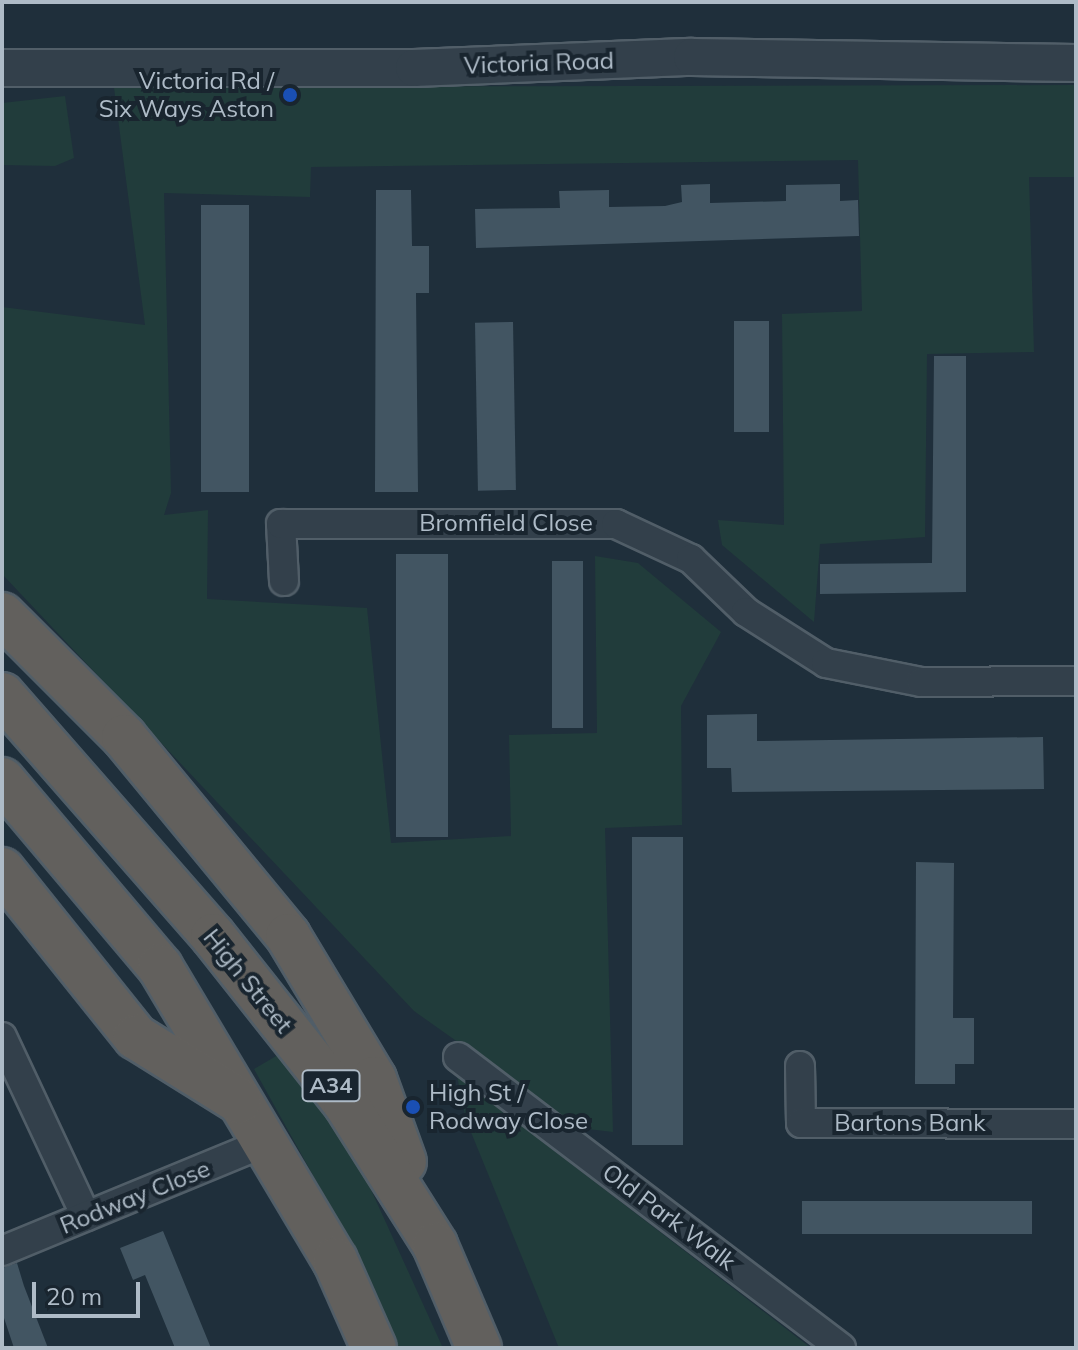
<!DOCTYPE html>
<style>
body{margin:0}
#map{position:relative;width:1078px;height:1350px;overflow:hidden;background:#1f2f3b;font-family:Mulish,sans-serif}
div>[style]{position:absolute}
[style*='--x']{left:calc(var(--x)*1px);top:calc(var(--y)*1px);width:calc(var(--w)*1px);rotate:calc(var(--a)*1deg)}
.green>*{inset:0;background:#213c3b}
.building>*{inset:0;background:#425562;transform-origin:0 0}
.roads{filter:drop-shadow(2px 0 #515e68) drop-shadow(-2px 0 #515e68) drop-shadow(0 2px #515e68) drop-shadow(0 -2px #515e68)}
.minor>*{height:28px;margin:-14px;padding:0 14px;transform-origin:14px;border-radius:14px;background:#33404b}
.tertiary>*{height:36px;margin:-18px;padding:0 18px;transform-origin:18px;border-radius:18px;background:#33404b}
.trunk>*{height:44px;margin:-22px;padding:0 22px;transform-origin:22px;border-radius:22px;background:#62605d}
.dots>*{width:22px;height:22px;translate:-50% -50%;box-sizing:border-box;border:4px solid #19252f;border-radius:50%}
span{translate:-50% -50%;white-space:nowrap;text-align:center;line-height:1.15;-webkit-text-stroke:8px #19252f;paint-order:stroke}
.shield-label span{padding:2px 6px;background:#19252f;border:2px solid;border-radius:6px;-webkit-text-stroke-width:0}
.shield-label{font-size:22px;color:#aebbc7;font-weight:700}
.street-label{font-size:24px;color:#aebbc7}
.poi-label{font-size:24px;color:#aebbc7}
.right{translate:-100% -50%;text-align:right}
.left{translate:0 -50%;text-align:left}
.frame{position:absolute;inset:0;border:4px solid #aebbc7;pointer-events:none}
.scale{position:absolute;left:32px;top:1282px;width:108px;height:36px;box-sizing:border-box;border:4px solid #aebbc7;border-top:0;padding-left:10px;font-size:24px;line-height:28px;white-space:nowrap;color:#aebbc7;-webkit-text-stroke:6px #19252f;paint-order:stroke}
</style>
<div id="map">
<div class="green">
<i style="clip-path:polygon(113px 80px,143px 87px,1076px 85px,1076px 177px,1029px 177px,1034px 352px,927px 354px,925px 537px,820px 544px,814px 622px,722px 545px,718px 520px,784px 525px,782px 314px,862px 311px,858px 160px,311px 167px,310px 197px,164px 193px,171px 493px,164px 515px,208px 510px,207px 599px,367px 608px,391px 843px,511px 836px,509px 735px,597px 733px,595px 556px,638px 563px,721px 632px,681px 706px,682px 825px,605px 828px,613px 1132px,579px 1128px,414px 1011px,2px 574px,2px 307px,145px 325px)"></i>
<i style="clip-path:polygon(65px 96px,74px 158px,55px 166px,2px 165px,2px 103px)"></i>
<i style="clip-path:polygon(283px 1052px,362px 1170px,443px 1348px,397px 1348px,350px 1242px,254px 1069px)"></i>
<i style="clip-path:polygon(457px 1076px,811px 1348px,559px 1348px,466px 1120px)"></i>
</div>
<div class="building">
<i style="clip-path:polygon(710px 184px,710px 203px,786px 201px,786px 185px,840px 184px,840px 201px,858px 200px,859px 236px,476px 248px,475px 209px,560px 208px,559px 191px,609px 190px,609px 207px,665px 206px,682px 202px,681px 185px)"></i>
<i style="clip-path:polygon(376px 190px,411px 190px,412px 246px,429px 246px,429px 293px,416px 293px,418px 492px,375px 492px)"></i>
<i style="left:249px;top:205px;width:287px;height:48px;rotate:90deg"></i>
<i style="left:734px;top:321px;width:35px;height:111px"></i>
<i style="left:513px;top:322px;width:168px;height:38px;rotate:89deg"></i>
<i style="clip-path:polygon(934px 356px,966px 356px,966px 592px,820px 594px,820px 564px,932px 563px)"></i>
<i style="left:396px;top:554px;width:52px;height:283px"></i>
<i style="left:552px;top:561px;width:31px;height:167px"></i>
<i style="clip-path:polygon(757px 714px,757px 741px,1043px 737px,1044px 789px,732px 792px,731px 768px,707px 768px,707px 715px)"></i>
<i style="left:632px;top:837px;width:51px;height:308px"></i>
<i style="clip-path:polygon(916px 862px,954px 863px,953px 1018px,974px 1018px,974px 1064px,955px 1064px,955px 1084px,915px 1084px)"></i>
<i style="left:802px;top:1201px;width:230px;height:33px"></i>
<i style="clip-path:polygon(163px 1231px,211px 1348px,175px 1348px,145px 1275px,133px 1280px,120px 1248px)"></i>
<i style="clip-path:polygon(17px 1263px,24px 1286px,48px 1348px,14px 1348px,2px 1312px,2px 1268px)"></i>
</div>
<div class="roads">
<div class="minor">
<i style="--x:284;--y:581;--w:57;--a:-93"></i>
<i style="--x:281;--y:524;--w:335;--a:0"></i>
<i style="--x:616;--y:524;--w:83;--a:25"></i>
<i style="--x:691;--y:559;--w:76;--a:43.9"></i>
<i style="--x:746;--y:612;--w:95;--a:32.5"></i>
<i style="--x:826;--y:663;--w:97;--a:11.3"></i>
<i style="--x:921;--y:682;--w:155;--a:-0.4"></i>
<i style="--x:2;--y:1037;--w:198;--a:64.9"></i>
<i style="--x:458;--y:1057;--w:481;--a:37.2"></i>
<i style="--x:800;--y:1066;--w:57;--a:89"></i>
<i style="--x:801;--y:1123;--w:275;--a:0.2"></i>
<i style="--x:2;--y:1251;--w:287;--a:-22.4"></i>
</div>
<div class="tertiary">
<i style="--x:2;--y:68;--w:412;--a:0"></i>
<i style="--x:414;--y:68;--w:278;--a:-2.3"></i>
<i style="--x:692;--y:57;--w:384;--a:0.9"></i>
</div>
<div class="trunk">
<i style="--x:2;--y:615;--w:173;--a:45"></i>
<i style="--x:124;--y:737;--w:258;--a:50.5"></i>
<i style="--x:288;--y:936;--w:167;--a:59"></i>
<i style="--x:374;--y:1079;--w:88;--a:70.1"></i>
<i style="--x:2;--y:695;--w:320;--a:48.8"></i>
<i style="--x:213;--y:936;--w:214;--a:51.6"></i>
<i style="--x:346;--y:1104;--w:167;--a:57.7"></i>
<i style="--x:435;--y:1245;--w:112;--a:66.9"></i>
<i style="--x:2;--y:780;--w:245;--a:49.8"></i>
<i style="--x:160;--y:967;--w:341;--a:59.2"></i>
<i style="--x:335;--y:1260;--w:96;--a:66.1"></i>
<i style="--x:2;--y:870;--w:214;--a:51.3"></i>
<i style="--x:136;--y:1037;--w:121;--a:31.9"></i>
</div>
</div>
<div class="dots">
<i style="left:290px;top:95px;background:#1a4fb4"></i>
<i style="left:413px;top:1107px;background:#1a4fb4"></i>
</div>
<div class="shield-label">
<span style="left:331px;top:1086px">A34</span>
</div>
<div class="street-label">
<span style="left:539px;top:63px;rotate:-2deg">Victoria Road</span>
<span style="left:506px;top:523px">Bromfield Close</span>
<span style="left:248px;top:981px;rotate:51deg">High Street</span>
<span style="left:910px;top:1123px">Bartons Bank</span>
<span style="left:135px;top:1197px;rotate:-22deg">Rodway Close</span>
<span style="left:669px;top:1217px;rotate:37deg">Old Park Walk</span>
</div>
<div class="poi-label">
<span class="right" style="left:274px;top:95px">Victoria Rd /<br>Six Ways Aston</span>
<span class="left" style="left:429px;top:1107px">High St /<br>Rodway Close</span>
</div>
<div class="frame"></div>
<div class="scale">20 m</div>
</div>
